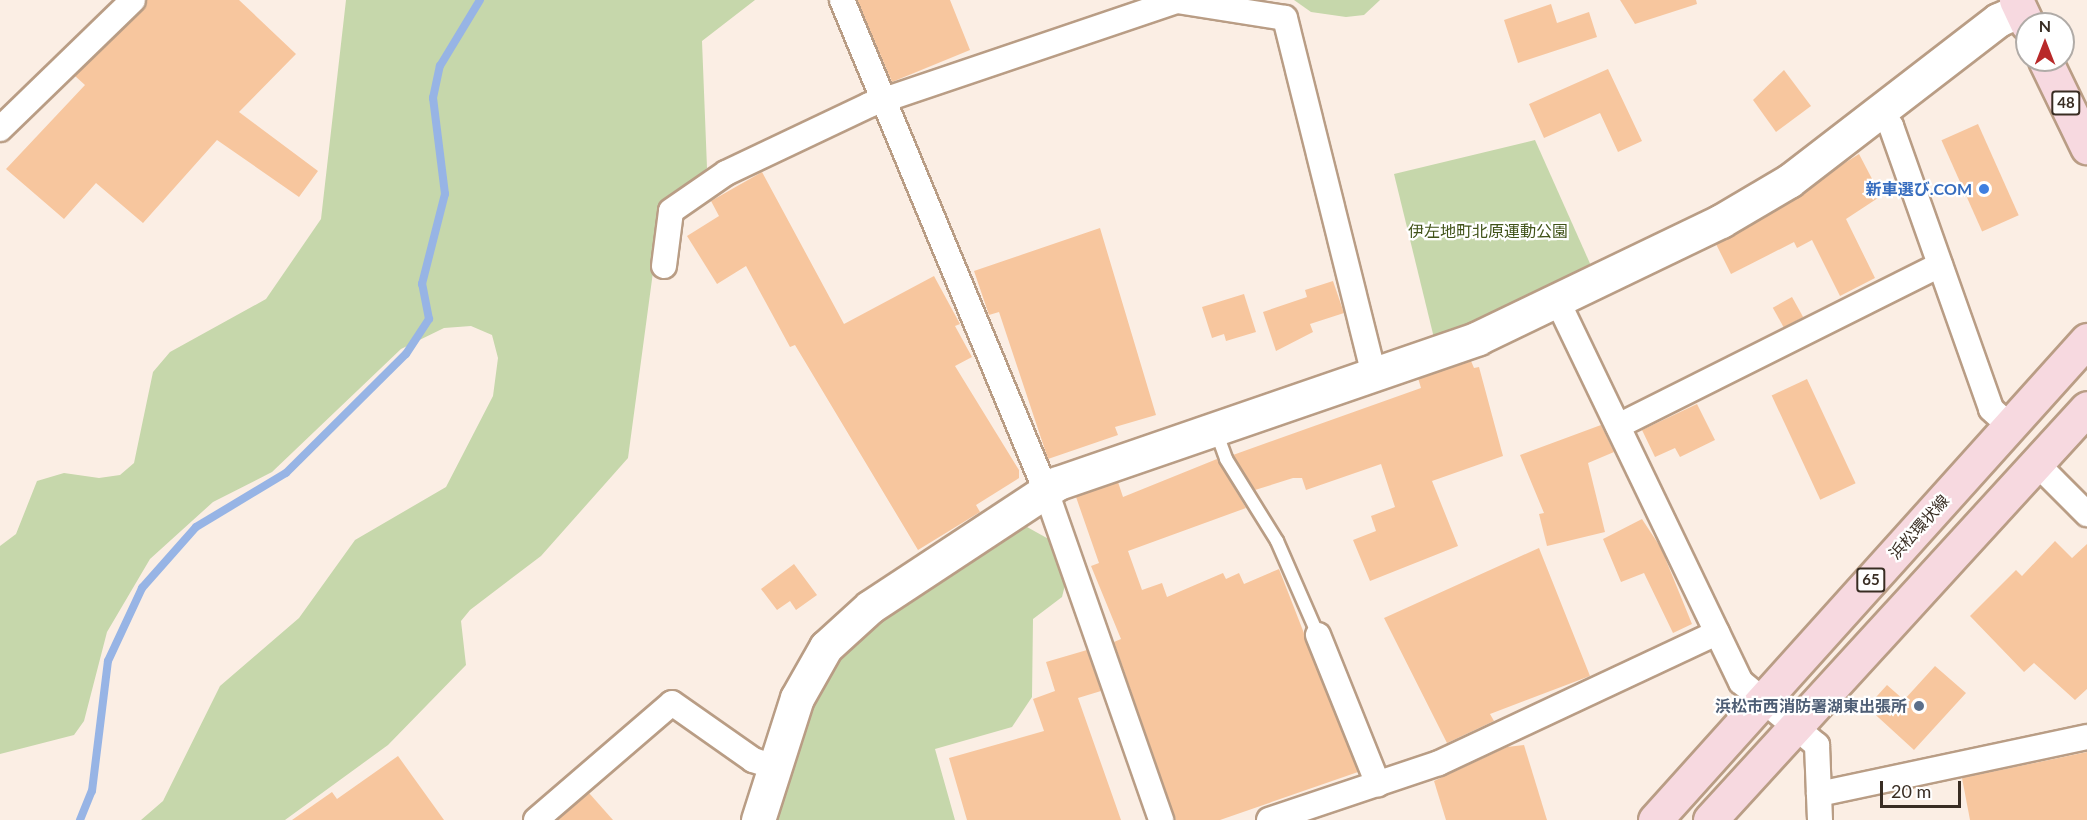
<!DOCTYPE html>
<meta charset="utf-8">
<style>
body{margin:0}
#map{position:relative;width:2087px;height:820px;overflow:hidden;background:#fbeee4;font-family:Lato,"Noto Sans JP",sans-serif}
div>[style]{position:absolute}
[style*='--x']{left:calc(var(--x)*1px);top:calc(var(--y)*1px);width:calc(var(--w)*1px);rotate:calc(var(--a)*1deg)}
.green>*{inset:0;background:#c6d7ab}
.stream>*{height:8px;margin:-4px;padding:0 4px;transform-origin:4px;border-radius:4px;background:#97b4e5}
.building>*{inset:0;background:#f7c69e;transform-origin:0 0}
.roads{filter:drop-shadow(2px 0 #b99d85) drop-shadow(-2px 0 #b99d85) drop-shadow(0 2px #b99d85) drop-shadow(0 -2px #b99d85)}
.lane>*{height:12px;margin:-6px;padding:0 6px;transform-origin:6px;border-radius:6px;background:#fff}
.street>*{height:24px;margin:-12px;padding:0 12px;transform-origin:12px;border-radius:12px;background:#fff}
.secondary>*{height:33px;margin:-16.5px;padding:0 16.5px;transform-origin:16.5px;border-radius:16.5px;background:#fff}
.primary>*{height:33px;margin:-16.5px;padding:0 16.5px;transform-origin:16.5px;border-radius:16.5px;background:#f7d9e0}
.dots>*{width:16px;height:16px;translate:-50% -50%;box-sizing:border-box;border:3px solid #fff;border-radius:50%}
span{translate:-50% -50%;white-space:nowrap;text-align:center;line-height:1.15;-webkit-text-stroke:4.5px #fff;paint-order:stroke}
.shield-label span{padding:2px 4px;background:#fff;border:2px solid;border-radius:4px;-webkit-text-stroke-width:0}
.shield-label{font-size:15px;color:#392d23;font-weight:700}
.shop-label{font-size:16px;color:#366cbe;font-weight:700}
.right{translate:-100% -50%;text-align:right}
.park-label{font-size:16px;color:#415319}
.street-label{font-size:16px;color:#392d23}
.service-label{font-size:16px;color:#4e5e75;font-weight:700}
.north{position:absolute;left:2015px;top:12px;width:60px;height:60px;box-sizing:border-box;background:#fff;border:2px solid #b0aba7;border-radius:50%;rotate:0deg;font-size:16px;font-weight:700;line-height:24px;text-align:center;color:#392d23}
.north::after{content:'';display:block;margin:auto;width:21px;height:27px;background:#b82929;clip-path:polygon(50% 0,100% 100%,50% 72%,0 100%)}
.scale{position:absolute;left:1880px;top:781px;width:81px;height:27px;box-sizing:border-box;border:3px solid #392d23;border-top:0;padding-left:8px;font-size:18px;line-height:21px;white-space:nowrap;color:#392d23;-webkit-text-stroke:4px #fff;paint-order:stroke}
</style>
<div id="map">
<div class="green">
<i style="clip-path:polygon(346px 0,755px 0,702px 41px,707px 168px,660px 220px,628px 458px,541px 556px,470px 610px,461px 621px,466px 665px,388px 745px,285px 820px,141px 820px,163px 801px,220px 686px,299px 618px,355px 540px,446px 487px,493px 396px,498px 358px,492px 335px,471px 326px,444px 328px,401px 349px,272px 472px,213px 502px,150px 559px,107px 632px,84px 721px,74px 735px,0 754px,0 546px,16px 534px,37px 481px,64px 473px,99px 478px,120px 475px,134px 463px,153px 372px,170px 352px,266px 299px,321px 219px)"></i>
<i style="clip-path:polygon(1294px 0,1380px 0,1364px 15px,1346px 17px,1311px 12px)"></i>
<i style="clip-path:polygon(1535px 140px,1592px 268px,1473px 325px,1434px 338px,1394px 174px)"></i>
<i style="clip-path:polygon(1027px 527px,1054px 542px,1065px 585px,1062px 597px,1033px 619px,1032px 697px,1012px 727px,935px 749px,955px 820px,773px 820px,810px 703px,822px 678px,856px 636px,1011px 532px)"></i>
</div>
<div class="stream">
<i style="--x:80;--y:820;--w:31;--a:-68"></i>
<i style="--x:92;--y:791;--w:131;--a:-83"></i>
<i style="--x:108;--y:661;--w:81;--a:-65"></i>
<i style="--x:142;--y:588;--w:81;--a:-48.5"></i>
<i style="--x:196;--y:527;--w:105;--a:-31"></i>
<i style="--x:286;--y:473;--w:169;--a:-44.8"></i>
<i style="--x:406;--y:354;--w:42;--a:-56.7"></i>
<i style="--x:429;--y:319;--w:36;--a:-101"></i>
<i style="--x:422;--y:284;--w:93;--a:-75.7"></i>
<i style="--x:445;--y:194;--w:97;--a:-97.1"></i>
<i style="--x:433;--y:98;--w:33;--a:-78"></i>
<i style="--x:440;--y:66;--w:77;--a:-58.8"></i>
</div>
<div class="building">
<i style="clip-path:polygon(147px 0,239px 0,296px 54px,239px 112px,318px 171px,299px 197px,217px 140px,143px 223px,96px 183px,64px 219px,6px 169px,85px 85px,75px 76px)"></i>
<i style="clip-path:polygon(857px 0,950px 0,970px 50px,892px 82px)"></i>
<i style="clip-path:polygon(1620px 0,1696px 0,1697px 4px,1635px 24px)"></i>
<i style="clip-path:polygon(1551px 4px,1557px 23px,1589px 12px,1597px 37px,1518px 63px,1504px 20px)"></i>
<i style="clip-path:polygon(1608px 69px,1642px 141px,1618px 152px,1600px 113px,1544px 138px,1529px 104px)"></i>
<i style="clip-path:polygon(1784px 70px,1811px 106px,1776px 132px,1753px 100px)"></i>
<i style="left:1978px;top:124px;width:100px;height:40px;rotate:66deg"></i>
<i style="clip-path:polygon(1859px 154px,1881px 196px,1846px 219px,1875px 278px,1840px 296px,1812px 240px,1797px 248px,1794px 242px,1731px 274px,1716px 244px)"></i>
<i style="clip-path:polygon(762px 172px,844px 324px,934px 276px,960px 324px,955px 326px,972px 357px,955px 366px,1019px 470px,1019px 478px,976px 505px,980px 512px,918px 550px,795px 345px,790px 347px,746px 266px,717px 284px,687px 236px,719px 216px,711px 201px)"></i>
<i style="clip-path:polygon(1100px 228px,1156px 415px,1115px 427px,1118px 435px,1048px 459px,999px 312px,989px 315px,974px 271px)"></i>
<i style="clip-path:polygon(1333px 281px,1344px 313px,1310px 324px,1313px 332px,1276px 351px,1263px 312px,1307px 297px,1305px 290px)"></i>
<i style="clip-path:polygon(1244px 294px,1256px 332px,1226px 341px,1224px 334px,1212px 338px,1202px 307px)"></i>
<i style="left:1792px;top:297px;width:23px;height:22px;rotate:61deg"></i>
<i style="clip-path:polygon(1471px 361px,1474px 368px,1479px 367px,1503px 456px,1432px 481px,1458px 546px,1370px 581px,1353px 540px,1376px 531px,1371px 516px,1395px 507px,1381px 464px,1306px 490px,1302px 478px,1293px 478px,1255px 490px,1233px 455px,1421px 388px,1418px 378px)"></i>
<i style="left:1807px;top:379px;width:115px;height:39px;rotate:65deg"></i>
<i style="clip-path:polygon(1697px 404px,1715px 440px,1680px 457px,1675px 448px,1655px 457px,1642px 430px)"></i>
<i style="clip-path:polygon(1601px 425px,1614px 452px,1588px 463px,1605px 532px,1547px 546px,1539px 514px,1544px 513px,1520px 455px)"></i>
<i style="clip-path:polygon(1217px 459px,1246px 508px,1128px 551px,1142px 590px,1162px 583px,1167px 597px,1223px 573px,1226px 579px,1239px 573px,1244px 584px,1279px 569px,1358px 772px,1220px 820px,1176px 820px,1114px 642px,1121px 639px,1091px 566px,1099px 563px,1076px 497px,1118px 482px,1123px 497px)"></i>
<i style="clip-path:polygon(1642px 519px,1661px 548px,1692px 624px,1673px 633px,1644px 573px,1621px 582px,1603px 539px)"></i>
<i style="clip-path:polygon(2055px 541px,2072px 558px,2087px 544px,2087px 689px,2075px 700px,2034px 663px,2024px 672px,1970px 616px,2016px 570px,2022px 576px)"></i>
<i style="clip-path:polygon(1539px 548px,1590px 676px,1490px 714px,1494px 721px,1447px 743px,1384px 618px)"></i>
<i style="clip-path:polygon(794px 564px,817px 595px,796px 610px,790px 601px,777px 610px,761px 589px)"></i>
<i style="clip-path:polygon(1087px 650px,1101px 691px,1078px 698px,1121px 820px,967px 820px,949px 758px,1044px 731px,1033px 699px,1055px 691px,1046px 662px)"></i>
<i style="clip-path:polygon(1935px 666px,1966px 693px,1914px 750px,1867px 707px,1887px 685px,1904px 700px)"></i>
<i style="clip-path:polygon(1524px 745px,1547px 820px,1446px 820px,1434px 781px,1507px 747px)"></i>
<i style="clip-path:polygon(2087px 752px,2087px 820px,1970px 820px,1962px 778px)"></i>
<i style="clip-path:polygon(398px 756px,444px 820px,292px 820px,332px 792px,337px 799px)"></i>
<i style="clip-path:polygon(589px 793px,613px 820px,558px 820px)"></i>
</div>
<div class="roads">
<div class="lane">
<i style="--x:1216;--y:431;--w:30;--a:70"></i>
<i style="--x:1226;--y:459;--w:97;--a:58.1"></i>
<i style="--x:1277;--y:541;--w:103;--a:66.4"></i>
</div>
<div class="street">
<i style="--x:842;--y:0;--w:532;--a:67.44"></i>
<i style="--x:1046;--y:491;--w:349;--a:70.7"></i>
<i style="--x:1880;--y:111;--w:19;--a:54"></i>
<i style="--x:1891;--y:126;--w:300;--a:70.5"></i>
<i style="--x:1991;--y:409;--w:25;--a:42"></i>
<i style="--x:0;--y:129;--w:185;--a:-44.1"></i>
<i style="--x:664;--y:266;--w:55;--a:-82.7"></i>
<i style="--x:671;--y:211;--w:67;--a:-34.6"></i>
<i style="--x:726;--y:173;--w:158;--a:-25.4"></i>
<i style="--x:869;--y:105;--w:325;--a:-18.7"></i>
<i style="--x:1177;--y:1;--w:109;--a:8.9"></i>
<i style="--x:1285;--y:18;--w:365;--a:76"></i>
<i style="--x:1557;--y:300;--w:424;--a:64.3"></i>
<i style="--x:1741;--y:682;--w:99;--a:39.7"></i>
<i style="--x:1817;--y:745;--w:75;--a:87.7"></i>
<i style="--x:1618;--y:426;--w:360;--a:-26.6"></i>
<i style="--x:2037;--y:464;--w:71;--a:45"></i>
<i style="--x:1318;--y:635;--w:161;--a:68.1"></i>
<i style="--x:1819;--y:794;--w:274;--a:-12"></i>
<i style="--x:536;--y:820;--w:179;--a:-40.7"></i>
<i style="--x:672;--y:703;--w:99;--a:35.1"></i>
<i style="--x:753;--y:760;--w:23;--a:18"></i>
<i style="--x:1269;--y:820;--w:179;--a:-18.5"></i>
<i style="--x:1439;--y:763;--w:307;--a:-25.1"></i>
</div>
<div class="secondary">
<i style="--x:758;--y:820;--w:128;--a:-72.3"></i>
<i style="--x:797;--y:698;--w:59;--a:-60.4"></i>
<i style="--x:826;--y:647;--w:59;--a:-42.3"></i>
<i style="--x:870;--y:607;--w:225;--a:-33.4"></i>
<i style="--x:1058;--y:483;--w:444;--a:-19"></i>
<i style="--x:1478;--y:338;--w:270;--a:-25.7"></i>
<i style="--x:1721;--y:221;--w:79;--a:-30.5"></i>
<i style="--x:1789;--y:181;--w:264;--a:-37.6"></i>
<i style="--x:1998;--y:20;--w:24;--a:-24"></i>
</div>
<div class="primary">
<i style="--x:2016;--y:0;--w:26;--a:65"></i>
<i style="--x:2045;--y:60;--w:97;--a:64.2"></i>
<i style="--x:1655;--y:820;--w:646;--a:-48.01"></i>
<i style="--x:1710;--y:820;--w:558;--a:-47.54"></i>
</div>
</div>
<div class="dots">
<i style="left:1984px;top:189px;background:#3f7fe0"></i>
<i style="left:1919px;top:706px;background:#5c6f8a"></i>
</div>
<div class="shield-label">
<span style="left:2066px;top:103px">48</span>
<span style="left:1871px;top:580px">65</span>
</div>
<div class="shop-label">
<span class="right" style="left:1972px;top:189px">新車選び.COM</span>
</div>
<div class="park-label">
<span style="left:1488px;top:231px">伊左地町北原運動公園</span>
</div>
<div class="street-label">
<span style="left:1919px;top:527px;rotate:-48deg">浜松環状線</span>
</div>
<div class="service-label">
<span class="right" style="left:1907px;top:706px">浜松市西消防署湖東出張所</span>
</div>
<div class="north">N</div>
<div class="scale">20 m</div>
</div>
